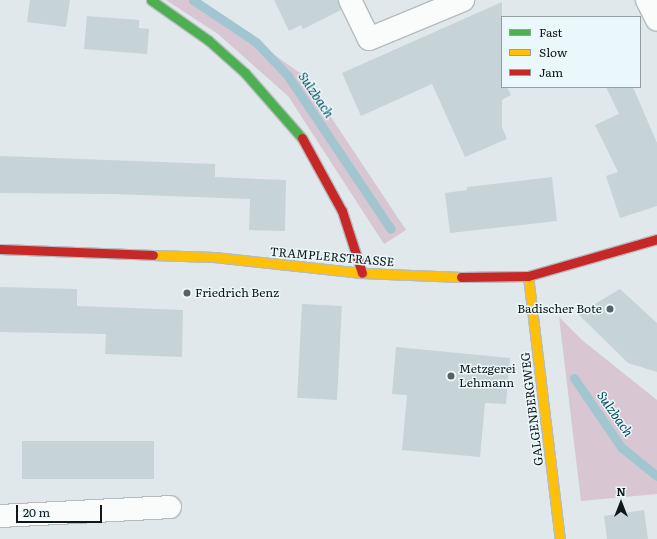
<!DOCTYPE html>
<style>
body{margin:0}
#map{position:relative;width:657px;height:539px;overflow:hidden;background:#e0e8eb;font-family:Literata,serif}
div>[style]{position:absolute}
[style*='--x']{left:calc(var(--x)*1px);top:calc(var(--y)*1px);width:calc(var(--w)*1px);rotate:calc(var(--a)*1deg)}
.green>*{inset:0;background:#d8c6d3}
.stream>*{height:9px;margin:-4.5px;padding:0 4.5px;transform-origin:4.5px;border-radius:4.5px;background:#a2c6d0}
.building>*{inset:0;background:#c6d3d7;transform-origin:0 0}
.roads{filter:drop-shadow(1px 0 #b6bbbd) drop-shadow(-1px 0 #b6bbbd) drop-shadow(0 1px #b6bbbd) drop-shadow(0 -1px #b6bbbd)}
.street>*{height:22px;margin:-11px;padding:0 11px;transform-origin:11px;border-radius:11px;background:#fafcfc}
.fast>*{height:9px;margin:-4.5px;padding:0 4.5px;transform-origin:4.5px;border-radius:4.5px;background:#4caf50}
.slow>*{height:9px;margin:-4.5px;padding:0 4.5px;transform-origin:4.5px;border-radius:4.5px;background:#ffc107}
.jam>*{height:9px;margin:-4.5px;padding:0 4.5px;transform-origin:4.5px;border-radius:4.5px;background:#c62828}
.dots>*{width:11px;height:11px;translate:-50% -50%;box-sizing:border-box;border:2px solid #eaf8fc;border-radius:50%}
span{translate:-50% -50%;white-space:nowrap;text-align:center;line-height:1.15;-webkit-text-stroke:3px #eaf8fc;paint-order:stroke}
.street-label{font-size:12px;color:#111618}
.poi-label{font-size:12px;color:#111618}
.left{translate:0 -50%;text-align:left}
.right{translate:-100% -50%;text-align:right}
.water-label{font-size:13px;color:#034b59;font-style:italic}
.legend{position:absolute;left:501px;top:16px;width:140px;height:72px;box-sizing:border-box;background:#eaf8fc;border:1px solid #939ea1;margin:0;padding:5px 7px;list-style:none;font-size:12px;color:#111618}
.legend li{display:flex;align-items:center;gap:8px;height:20px}
.legend b{width:20px;border:1px solid #939ea1}
.north{position:absolute;left:601px;top:483px;width:40px;height:40px;-webkit-text-stroke:3px #eaf8fc;paint-order:stroke;rotate:0deg;font-size:11px;font-weight:700;line-height:16px;text-align:center;color:#111618}
.north::after{content:'';display:block;margin:auto;width:14px;height:18px;background:#111618;clip-path:polygon(50% 0,100% 100%,50% 72%,0 100%)}
.scale{position:absolute;left:16px;top:505px;width:86px;height:18px;box-sizing:border-box;border:2px solid #111618;border-top:0;padding-left:5px;font-size:12px;line-height:14px;white-space:nowrap;color:#111618;-webkit-text-stroke:3px #eaf8fc;paint-order:stroke}
</style>
<div id="map">
<div class="green">
<i style="clip-path:polygon(166px 0,196px 0,303px 75px,406px 230px,384px 244px,288px 96px,218px 34px)"></i>
<i style="clip-path:polygon(559px 317px,582px 340px,657px 400px,657px 494px,581px 501px)"></i>
</div>
<div class="stream">
<i style="--x:193;--y:0;--w:76;--a:33.7"></i>
<i style="--x:256;--y:42;--w:47;--a:46.7"></i>
<i style="--x:288;--y:76;--w:184;--a:56.1"></i>
<i style="--x:574;--y:378;--w:83;--a:55.7"></i>
<i style="--x:621;--y:447;--w:46;--a:38.9"></i>
</div>
<div class="building">
<i style="clip-path:polygon(30px 0,70px 0,66px 27px,27px 22px)"></i>
<i style="clip-path:polygon(274px 0,338px 0,341px 10px,303px 29px,301px 25px,289px 31px)"></i>
<i style="clip-path:polygon(502px 2px,502px 87px,507px 87px,511px 95px,502px 100px,502px 127px,507px 139px,465px 157px,432px 84px,361px 116px,342px 73px)"></i>
<i style="clip-path:polygon(87px 16px,139px 20px,139px 28px,149px 29px,147px 54px,84px 49px)"></i>
<i style="clip-path:polygon(606px 87px,633px 87px,657px 143px,657px 206px,620px 218px,606px 176px,618px 172px,595px 125px,619px 114px)"></i>
<i style="clip-path:polygon(0 156px,215px 164px,215px 177px,286px 180px,285px 231px,249px 230px,250px 199px,114px 194px,0 193px)"></i>
<i style="clip-path:polygon(552px 177px,557px 221px,450px 233px,445px 193px,467px 190px,467px 187px)"></i>
<i style="clip-path:polygon(0 287px,77px 289px,77px 306px,183px 310px,182px 357px,105px 354px,106px 334px,0 332px)"></i>
<i style="clip-path:polygon(620px 289px,657px 323px,657px 372px,628px 363px,578px 314px)"></i>
<i style="left:302px;top:304px;width:40px;height:94px;rotate:3deg"></i>
<i style="clip-path:polygon(396px 347px,510px 358px,506px 404px,485px 403px,480px 457px,402px 450px,407px 395px,392px 394px)"></i>
<i style="left:154px;top:441px;width:38px;height:132px;rotate:90deg"></i>
<i style="clip-path:polygon(644px 510px,648px 539px,607px 539px,604px 516px)"></i>
</div>
<div class="roads">
<div class="street">
<i style="--x:350;--y:0;--w:43;--a:64"></i>
<i style="--x:369;--y:39;--w:102;--a:-22.5"></i>
<i style="--x:647;--y:0;--w:22;--a:63"></i>
<i style="--x:0;--y:516;--w:170;--a:-3"></i>
</div>
<div class="fast">
<i style="--x:151;--y:0;--w:70;--a:35.1"></i>
<i style="--x:208;--y:40;--w:50;--a:41.7"></i>
<i style="--x:245;--y:73;--w:86;--a:48.8"></i>
</div>
<div class="slow">
<i style="--x:153;--y:255;--w:61;--a:1.9"></i>
<i style="--x:214;--y:257;--w:149;--a:6.2"></i>
<i style="--x:362;--y:273;--w:99;--a:2.3"></i>
<i style="--x:528;--y:276;--w:265;--a:83.1"></i>
</div>
<div class="jam">
<i style="--x:302;--y:138;--w:83;--a:61.3"></i>
<i style="--x:342;--y:211;--w:65;--a:72.1"></i>
<i style="--x:0;--y:249;--w:153;--a:2.2"></i>
<i style="--x:461;--y:277;--w:67;--a:-0.9"></i>
<i style="--x:528;--y:276;--w:134;--a:-16"></i>
</div>
</div>
<div class="dots">
<i style="left:187px;top:293px;background:#596062"></i>
<i style="left:610px;top:309px;background:#596062"></i>
<i style="left:451px;top:376px;background:#596062"></i>
</div>
<div class="street-label">
<span style="left:332px;top:257px;rotate:5deg">TRAMPLERSTRASSE</span>
<span style="left:532px;top:409px;rotate:-97deg">GALGENBERGWEG</span>
</div>
<div class="poi-label">
<span class="left" style="left:195px;top:293px">Friedrich Benz</span>
<span class="right" style="left:602px;top:309px">Badischer Bote</span>
<span class="left" style="left:459px;top:376px">Metzgerei<br>Lehmann</span>
</div>
<div class="water-label">
<span style="left:316px;top:95px;rotate:56deg">Sulzbach</span>
<span style="left:615px;top:414px;rotate:55deg">Sulzbach</span>
</div>
<ul class="legend">
<li><b style="height:5px;background:#4caf50"></b>Fast</li>
<li><b style="height:5px;background:#ffc107"></b>Slow</li>
<li><b style="height:5px;background:#c62828"></b>Jam</li>
</ul>
<div class="north">N</div>
<div class="scale">20 m</div>
</div>
